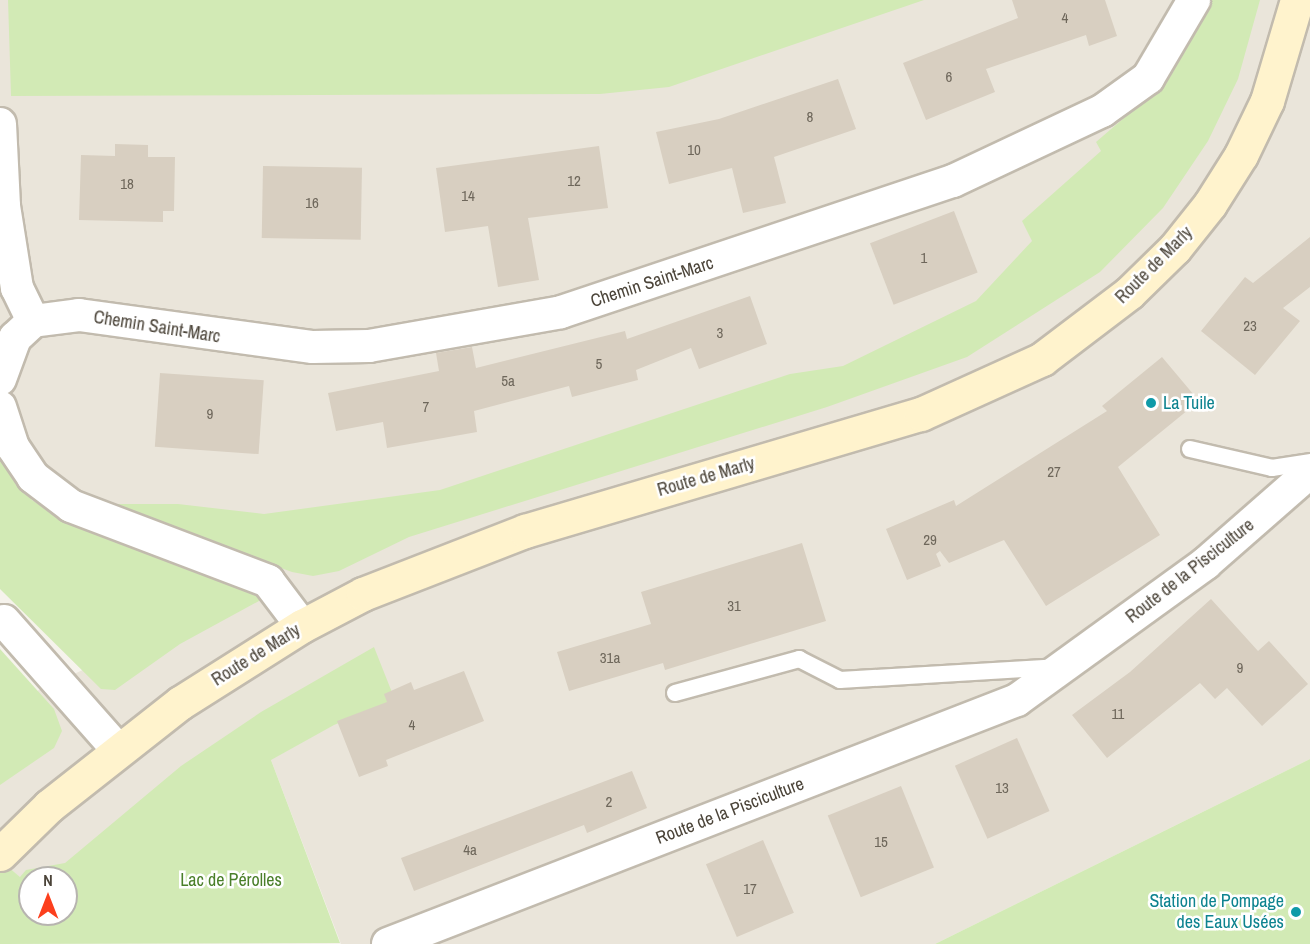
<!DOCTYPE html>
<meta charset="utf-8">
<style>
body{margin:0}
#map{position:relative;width:1310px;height:944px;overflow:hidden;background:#f6f3ec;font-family:"Archivo Narrow",sans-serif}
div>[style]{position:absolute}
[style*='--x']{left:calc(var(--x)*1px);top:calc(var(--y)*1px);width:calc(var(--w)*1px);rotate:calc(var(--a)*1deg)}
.residential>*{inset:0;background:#eae5da}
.green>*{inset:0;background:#d2eab5}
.building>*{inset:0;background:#d8cfc1;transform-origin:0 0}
.roads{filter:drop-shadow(2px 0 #c2bbae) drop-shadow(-2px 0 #c2bbae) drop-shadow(0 2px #c2bbae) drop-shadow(0 -2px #c2bbae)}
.service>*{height:16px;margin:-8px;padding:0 8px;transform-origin:8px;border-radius:8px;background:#fff}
.minor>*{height:32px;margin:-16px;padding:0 16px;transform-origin:16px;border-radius:16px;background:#fff}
.secondary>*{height:33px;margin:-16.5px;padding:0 16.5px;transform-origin:16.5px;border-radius:16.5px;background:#fff3cd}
.dots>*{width:16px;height:16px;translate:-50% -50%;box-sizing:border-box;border:3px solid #fff;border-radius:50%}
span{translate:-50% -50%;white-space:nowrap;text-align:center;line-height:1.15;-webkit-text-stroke:5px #fff;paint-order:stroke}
.number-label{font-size:15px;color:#6e675b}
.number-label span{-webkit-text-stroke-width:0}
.street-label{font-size:18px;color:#4b4439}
.culture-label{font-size:18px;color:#0d838f}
.left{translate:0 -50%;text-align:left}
.right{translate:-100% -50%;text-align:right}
.park-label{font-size:18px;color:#4a7f2a}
.north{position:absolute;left:18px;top:866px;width:60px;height:60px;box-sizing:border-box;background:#fff;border:2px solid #b7b4b0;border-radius:50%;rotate:0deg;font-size:16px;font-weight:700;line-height:24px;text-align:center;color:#4b4439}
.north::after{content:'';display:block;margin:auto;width:21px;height:27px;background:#fc3f1d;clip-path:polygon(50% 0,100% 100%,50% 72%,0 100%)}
</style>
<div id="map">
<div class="residential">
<i style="clip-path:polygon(0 0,1310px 0,1310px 759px,935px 944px,341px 944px,271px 760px,66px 878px,30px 878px,30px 886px,0 860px,0 737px,37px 691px,237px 599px,72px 502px,0 445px)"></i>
</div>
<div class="green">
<i style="clip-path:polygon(8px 0,924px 0,669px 87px,600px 94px,11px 96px)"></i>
<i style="clip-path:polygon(1209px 0,1260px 0,1238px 79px,1208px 141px,1163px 208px,1100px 272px,967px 357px,827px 407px,409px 537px,339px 571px,313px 576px,292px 572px,105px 504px,178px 504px,264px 514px,440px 490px,790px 374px,843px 366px,976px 301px,1032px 241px,1022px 221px,1101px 151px,1096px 142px,1160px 87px)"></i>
<i style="clip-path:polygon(0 457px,32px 500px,63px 520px,268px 596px,180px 644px,115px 690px,101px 689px,0 589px)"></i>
<i style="clip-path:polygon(evenodd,374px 647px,395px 700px,334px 725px,271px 760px,340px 943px,0 944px,0 860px,20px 877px,26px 870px,65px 863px,181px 766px,261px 712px,374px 647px,30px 878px,66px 878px,66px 914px,30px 914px,30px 878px)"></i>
<i style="clip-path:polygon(0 649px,54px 709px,62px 731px,54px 748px,0 785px)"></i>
<i style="clip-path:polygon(1310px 759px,1310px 944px,935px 944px)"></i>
</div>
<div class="building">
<i style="clip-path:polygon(1012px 0,1105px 0,1117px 36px,1089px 46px,1086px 35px,986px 69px,995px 92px,926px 120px,903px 63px,1018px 18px)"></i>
<i style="clip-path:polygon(838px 79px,856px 129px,774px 157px,786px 203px,743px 213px,732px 168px,669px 184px,656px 132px,719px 119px)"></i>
<i style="clip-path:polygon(115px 144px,148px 145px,148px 157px,175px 157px,174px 211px,163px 211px,163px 222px,79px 220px,81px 155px,115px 156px)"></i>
<i style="clip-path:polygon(599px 146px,608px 208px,528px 218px,539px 280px,498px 287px,488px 226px,445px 232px,436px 168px)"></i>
<i style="left:263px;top:166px;width:99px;height:72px;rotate:1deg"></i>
<i style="left:954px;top:211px;width:66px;height:90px;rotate:69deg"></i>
<i style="clip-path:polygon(1310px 237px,1310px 287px,1283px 308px,1300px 321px,1255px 375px,1201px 331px,1245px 277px,1253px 283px)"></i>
<i style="clip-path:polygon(750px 296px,767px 344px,699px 369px,691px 348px,636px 370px,638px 380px,572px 397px,569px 386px,474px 411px,477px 432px,387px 448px,383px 422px,336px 431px,328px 393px,439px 371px,436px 353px,472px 347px,476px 368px,625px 331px,627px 339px)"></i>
<i style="clip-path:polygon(1162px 357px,1199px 401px,1118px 467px,1160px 535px,1046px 606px,1004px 540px,949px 563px,940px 551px,936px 554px,941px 566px,907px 580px,886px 529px,954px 500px,956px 506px,1107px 411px,1102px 406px)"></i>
<i style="left:160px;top:373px;width:104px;height:74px;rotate:4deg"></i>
<i style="clip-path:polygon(802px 543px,826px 621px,665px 670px,663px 663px,569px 691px,557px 652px,651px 624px,641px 592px)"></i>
<i style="clip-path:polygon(1211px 599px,1258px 651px,1269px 641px,1308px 684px,1262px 726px,1227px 688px,1215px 699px,1200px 683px,1107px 758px,1072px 715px,1130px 672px)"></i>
<i style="clip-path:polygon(464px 671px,484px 721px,386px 760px,388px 766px,359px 777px,337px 721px,387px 702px,384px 694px,411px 682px,414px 690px)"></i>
<i style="left:1017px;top:738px;width:80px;height:68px;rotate:66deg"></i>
<i style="clip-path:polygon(632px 771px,647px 808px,587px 833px,584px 825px,414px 891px,401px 858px)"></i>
<i style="left:901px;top:786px;width:88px;height:79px;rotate:68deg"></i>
<i style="left:763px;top:840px;width:79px;height:62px;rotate:67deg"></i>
</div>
<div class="roads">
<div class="service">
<i style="--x:1190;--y:449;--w:84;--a:13"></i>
<i style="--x:1272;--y:468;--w:38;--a:-9"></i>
<i style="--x:675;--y:693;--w:129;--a:-15.3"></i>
<i style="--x:799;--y:659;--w:46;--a:27.1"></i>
<i style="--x:840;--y:680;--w:217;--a:-3.4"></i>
</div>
<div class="minor">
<i style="--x:0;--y:124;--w:82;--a:87.2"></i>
<i style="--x:4;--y:206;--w:83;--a:81"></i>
<i style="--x:17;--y:288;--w:37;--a:64"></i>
<i style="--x:0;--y:379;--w:44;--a:-69.9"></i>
<i style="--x:15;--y:338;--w:25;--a:-43"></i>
<i style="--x:33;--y:321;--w:46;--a:-7.4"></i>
<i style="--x:79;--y:315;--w:236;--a:7.8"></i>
<i style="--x:313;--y:347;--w:56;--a:-1"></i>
<i style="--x:369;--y:346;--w:195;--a:-10"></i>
<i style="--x:561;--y:312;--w:413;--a:-18.5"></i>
<i style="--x:953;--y:181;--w:165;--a:-25.2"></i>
<i style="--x:1102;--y:111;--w:57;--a:-35.7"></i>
<i style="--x:1148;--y:78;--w:91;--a:-59.5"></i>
<i style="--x:0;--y:407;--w:42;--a:72"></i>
<i style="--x:13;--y:447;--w:36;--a:56"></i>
<i style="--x:33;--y:477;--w:48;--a:37.3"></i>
<i style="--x:71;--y:506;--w:211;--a:20.8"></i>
<i style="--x:268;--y:581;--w:56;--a:52.9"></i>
<i style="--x:4;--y:621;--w:172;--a:48.5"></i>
<i style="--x:388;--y:944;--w:675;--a:-21.2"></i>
<i style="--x:1017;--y:700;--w:233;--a:-35.9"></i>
<i style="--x:1206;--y:563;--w:138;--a:-41.2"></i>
</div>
<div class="secondary">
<i style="--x:0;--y:854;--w:69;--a:-44.4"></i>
<i style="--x:49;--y:806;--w:167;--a:-38.2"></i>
<i style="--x:180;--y:703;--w:144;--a:-32.3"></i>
<i style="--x:302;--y:626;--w:69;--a:-27.7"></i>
<i style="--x:363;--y:594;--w:174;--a:-21.3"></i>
<i style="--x:525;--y:531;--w:413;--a:-16.5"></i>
<i style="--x:921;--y:414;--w:133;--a:-24.4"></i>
<i style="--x:1042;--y:359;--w:109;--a:-37.2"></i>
<i style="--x:1129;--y:293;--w:64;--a:-44.4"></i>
<i style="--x:1175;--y:248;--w:56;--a:-51.5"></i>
<i style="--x:1210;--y:204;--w:58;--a:-57.7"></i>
<i style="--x:1241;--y:155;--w:60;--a:-64.3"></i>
<i style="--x:1267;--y:101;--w:105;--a:-73.5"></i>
</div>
</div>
<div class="dots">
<i style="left:1151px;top:403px;background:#0f9aa8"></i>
<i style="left:1296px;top:912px;background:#0f9aa8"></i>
</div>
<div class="number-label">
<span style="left:1065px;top:18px">4</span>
<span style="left:949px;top:77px">6</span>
<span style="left:810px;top:117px">8</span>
<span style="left:694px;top:150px">10</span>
<span style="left:574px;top:181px">12</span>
<span style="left:127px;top:184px">18</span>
<span style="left:468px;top:196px">14</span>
<span style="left:312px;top:203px">16</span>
<span style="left:924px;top:258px">1</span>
<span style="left:1250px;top:326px">23</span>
<span style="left:720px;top:333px">3</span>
<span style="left:599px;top:364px">5</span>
<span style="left:508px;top:381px">5a</span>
<span style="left:426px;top:407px">7</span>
<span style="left:210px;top:414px">9</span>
<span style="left:1054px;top:472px">27</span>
<span style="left:930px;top:540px">29</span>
<span style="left:734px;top:606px">31</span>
<span style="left:610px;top:658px">31a</span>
<span style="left:1240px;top:668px">9</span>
<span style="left:1118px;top:714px">11</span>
<span style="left:412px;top:725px">4</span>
<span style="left:1002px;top:788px">13</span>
<span style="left:609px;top:802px">2</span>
<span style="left:881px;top:842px">15</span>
<span style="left:470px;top:850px">4a</span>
<span style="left:750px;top:889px">17</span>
</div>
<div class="street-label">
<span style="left:1154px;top:265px;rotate:-45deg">Route de Marly</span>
<span style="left:652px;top:282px;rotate:-18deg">Chemin Saint-Marc</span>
<span style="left:157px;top:327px;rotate:9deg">Chemin Saint-Marc</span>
<span style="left:706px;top:477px;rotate:-16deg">Route de Marly</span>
<span style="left:1190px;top:571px;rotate:-38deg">Route de la Pisciculture</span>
<span style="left:256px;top:655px;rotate:-32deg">Route de Marly</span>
<span style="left:730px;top:811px;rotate:-21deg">Route de la Pisciculture</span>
</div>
<div class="culture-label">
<span class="left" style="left:1163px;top:403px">La Tuile</span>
<span class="right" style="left:1284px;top:912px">Station de Pompage<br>des Eaux Usées</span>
</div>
<div class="park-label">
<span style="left:231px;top:880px">Lac de Pérolles</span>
</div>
<div class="north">N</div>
</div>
